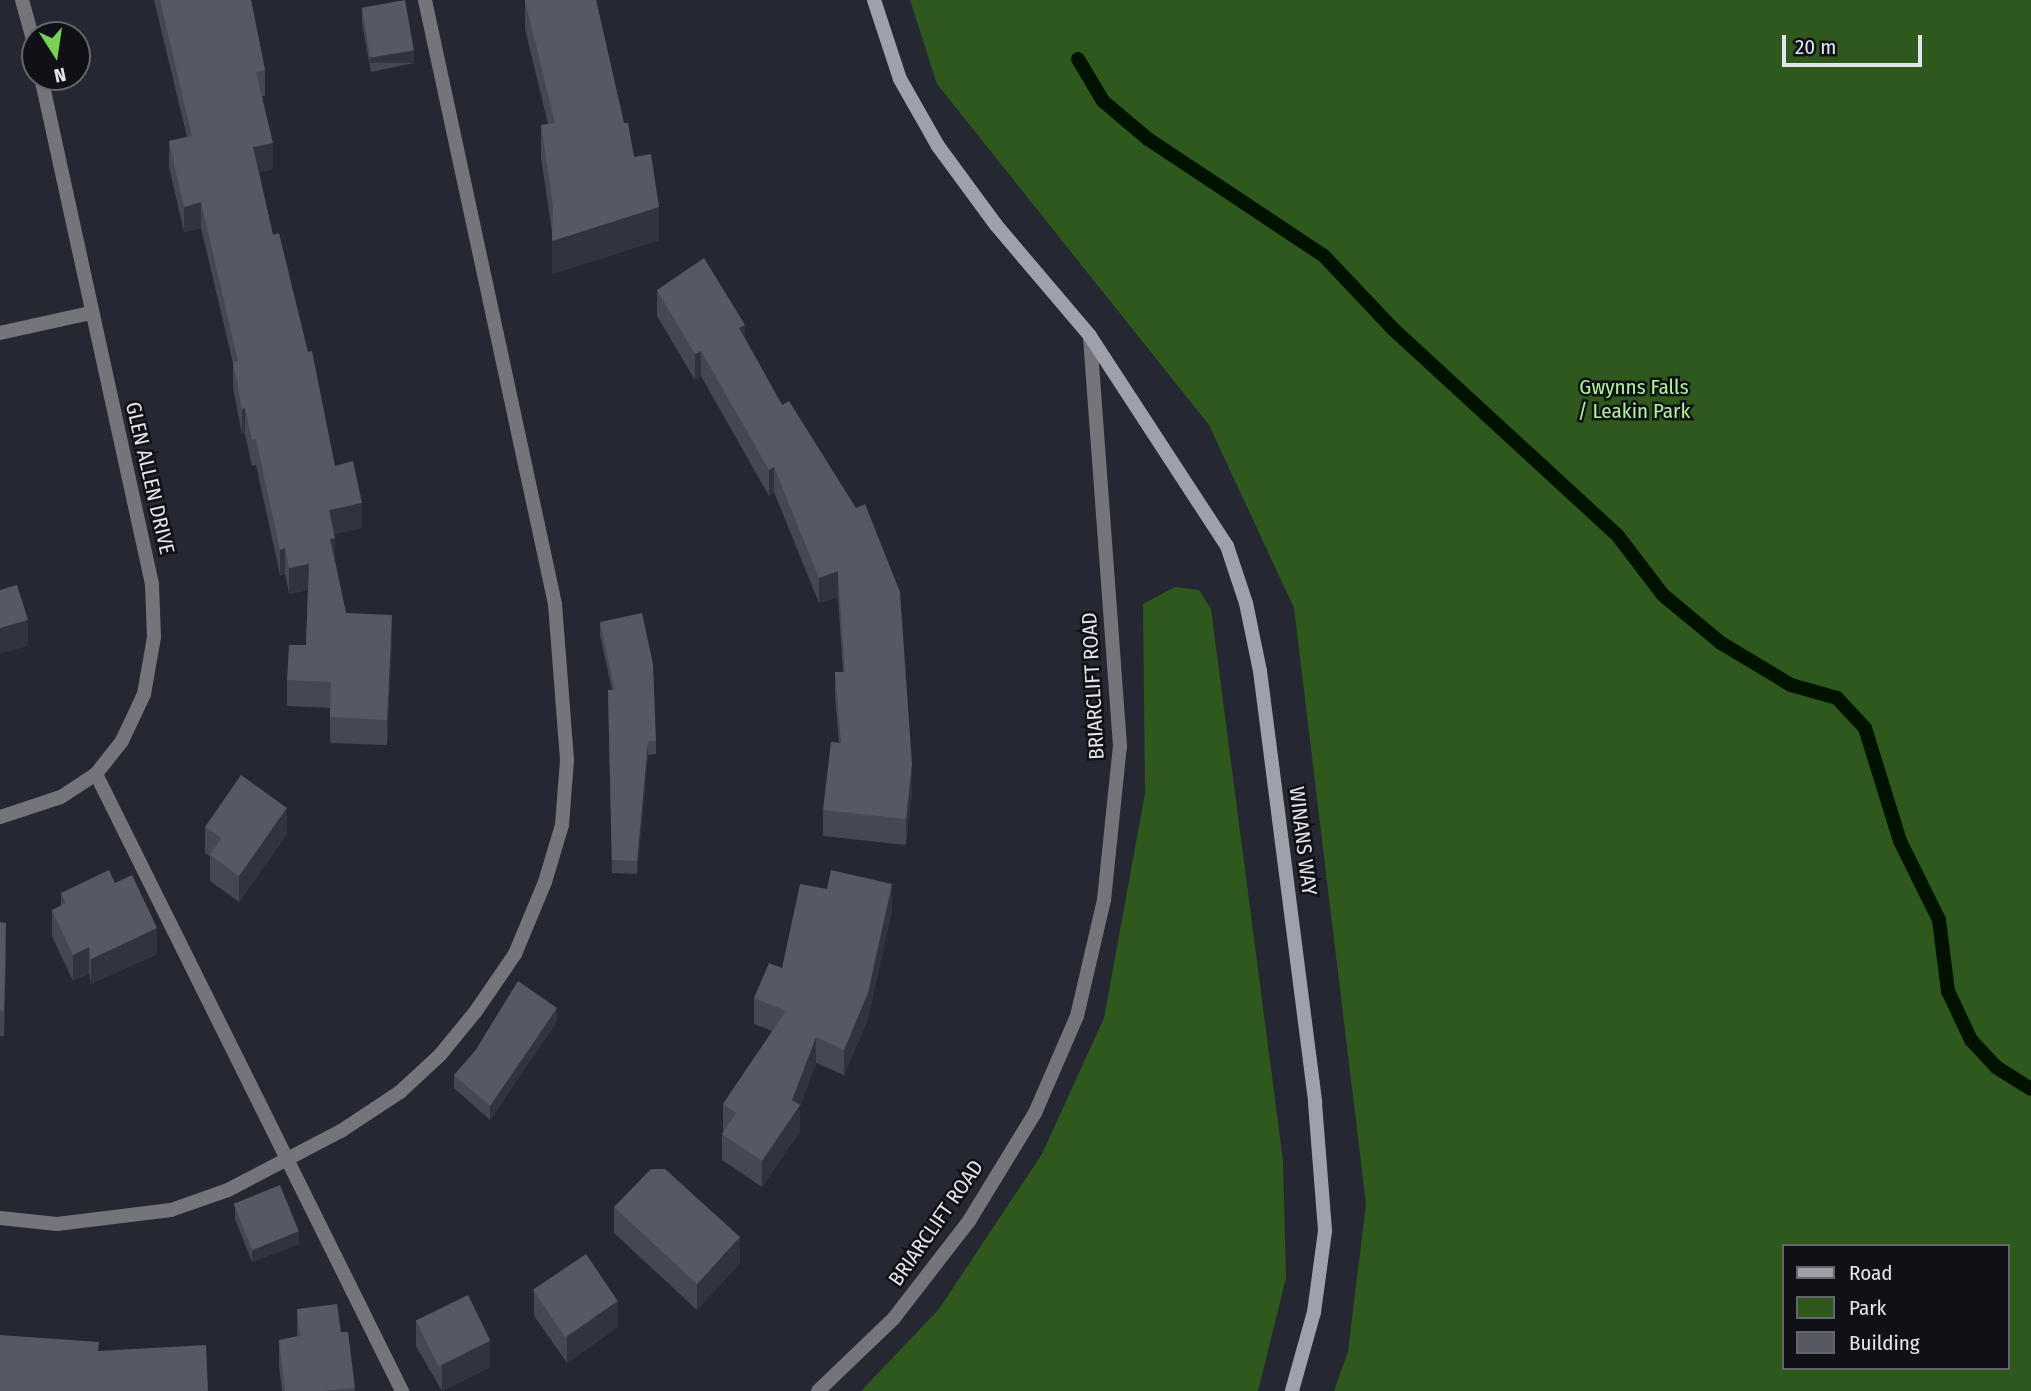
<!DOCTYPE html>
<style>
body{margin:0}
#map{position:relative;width:2031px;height:1391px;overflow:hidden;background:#252733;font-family:"Fira Sans Condensed",sans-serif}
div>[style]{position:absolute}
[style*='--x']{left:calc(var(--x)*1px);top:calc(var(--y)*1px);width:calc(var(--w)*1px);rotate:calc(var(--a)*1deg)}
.green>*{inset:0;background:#2f581d}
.stream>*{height:14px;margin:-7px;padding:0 7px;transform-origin:7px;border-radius:7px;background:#011300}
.lane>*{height:14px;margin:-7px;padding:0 7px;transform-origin:7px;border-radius:7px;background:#74757b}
.street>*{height:14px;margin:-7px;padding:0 7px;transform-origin:7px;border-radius:7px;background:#74757b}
.secondary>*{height:14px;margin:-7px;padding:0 7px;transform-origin:7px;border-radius:7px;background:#9fa1aa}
.wall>*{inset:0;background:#454754}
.shaded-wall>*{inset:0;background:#313340;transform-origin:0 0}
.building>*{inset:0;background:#565864;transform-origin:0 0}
span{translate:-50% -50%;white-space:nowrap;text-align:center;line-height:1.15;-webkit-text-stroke:5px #101116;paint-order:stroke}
.park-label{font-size:21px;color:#b2f19a}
.street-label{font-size:21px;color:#e3e5ed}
.legend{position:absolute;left:1782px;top:1244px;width:228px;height:126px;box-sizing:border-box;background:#101116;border:2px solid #64666c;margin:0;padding:9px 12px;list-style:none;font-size:21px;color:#e3e5ed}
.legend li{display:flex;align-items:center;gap:14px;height:35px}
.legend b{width:35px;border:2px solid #64666c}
.north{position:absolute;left:21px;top:21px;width:70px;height:70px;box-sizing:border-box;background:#101116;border:2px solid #64666c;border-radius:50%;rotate:168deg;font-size:19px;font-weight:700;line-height:28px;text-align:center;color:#e3e5ed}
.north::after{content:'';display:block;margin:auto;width:24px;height:32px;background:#7bd156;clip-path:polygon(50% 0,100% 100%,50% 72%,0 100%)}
.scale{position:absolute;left:1782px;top:35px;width:140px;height:32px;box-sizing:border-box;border:4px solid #e3e5ed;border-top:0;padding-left:9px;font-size:21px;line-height:24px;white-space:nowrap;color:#e3e5ed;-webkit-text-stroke:5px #101116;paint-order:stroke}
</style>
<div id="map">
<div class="green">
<i style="clip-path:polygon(evenodd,910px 0,2031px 0,2031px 1391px,1334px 1391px,1348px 1351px,1366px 1204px,1294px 608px,1209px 425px,937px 84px,910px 0,1784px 1246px,2008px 1246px,2008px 1368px,1784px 1368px,1784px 1246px)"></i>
<i style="clip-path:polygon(1175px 587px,1199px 590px,1211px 609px,1283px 1161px,1286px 1278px,1258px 1391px,861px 1391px,939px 1309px,1042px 1154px,1104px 1018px,1145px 793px,1143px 604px)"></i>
</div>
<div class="stream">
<i style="--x:1078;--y:59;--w:49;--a:59.2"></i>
<i style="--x:1103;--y:101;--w:59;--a:40.2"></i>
<i style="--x:1148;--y:139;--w:211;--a:33.6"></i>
<i style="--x:1324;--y:256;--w:99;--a:46.6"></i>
<i style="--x:1392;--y:328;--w:307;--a:42.6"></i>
<i style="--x:1618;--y:536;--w:74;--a:52.7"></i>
<i style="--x:1663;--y:595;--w:75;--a:39.6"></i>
<i style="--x:1721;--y:643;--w:82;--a:31"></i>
<i style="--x:1791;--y:685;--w:48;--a:15.8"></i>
<i style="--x:1837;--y:698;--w:41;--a:47"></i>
<i style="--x:1865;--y:728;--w:118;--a:72.8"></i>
<i style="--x:1900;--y:841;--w:88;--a:63.7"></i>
<i style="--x:1939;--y:920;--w:72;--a:82.8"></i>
<i style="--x:1948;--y:991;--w:54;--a:64.9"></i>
<i style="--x:1971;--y:1040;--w:37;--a:47"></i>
<i style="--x:1996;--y:1067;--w:41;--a:32.2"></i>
</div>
<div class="lane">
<i style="--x:0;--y:333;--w:92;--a:-12.5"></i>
<i style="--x:96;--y:774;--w:689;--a:63.62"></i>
<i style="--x:0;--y:1218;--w:57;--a:6"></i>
<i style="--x:57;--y:1224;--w:115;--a:-7"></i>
<i style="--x:171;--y:1210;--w:60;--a:-19.3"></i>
<i style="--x:228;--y:1190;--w:127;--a:-27.6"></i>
<i style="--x:341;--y:1131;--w:71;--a:-33.5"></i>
<i style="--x:400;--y:1092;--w:54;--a:-42.8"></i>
<i style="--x:440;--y:1055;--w:57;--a:-50.7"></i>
<i style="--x:476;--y:1011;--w:69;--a:-55.6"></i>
<i style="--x:515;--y:954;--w:78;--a:-67.4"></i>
<i style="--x:545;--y:882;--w:59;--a:-73.4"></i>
<i style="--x:562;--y:825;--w:65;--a:-85.6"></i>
<i style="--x:567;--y:760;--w:156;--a:-94.4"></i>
<i style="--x:555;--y:604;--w:618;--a:-102.15"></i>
</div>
<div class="street">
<i style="--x:22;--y:0;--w:49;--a:74.5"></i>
<i style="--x:0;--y:817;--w:64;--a:-18.2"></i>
<i style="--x:61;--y:797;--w:42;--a:-33.3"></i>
<i style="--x:96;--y:774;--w:42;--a:-51.8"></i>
<i style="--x:122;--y:741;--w:52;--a:-64.9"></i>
<i style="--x:144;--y:694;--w:58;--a:-80"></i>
<i style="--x:154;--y:637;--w:53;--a:-92.2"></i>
<i style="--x:152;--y:584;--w:519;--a:-102.35"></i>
<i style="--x:818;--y:1391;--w:105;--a:-43.8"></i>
<i style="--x:894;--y:1318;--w:123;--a:-52.3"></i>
<i style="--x:969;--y:1221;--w:127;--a:-58.6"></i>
<i style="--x:1035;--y:1113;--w:106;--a:-66.6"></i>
<i style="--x:1077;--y:1016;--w:119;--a:-76.9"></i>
<i style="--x:1104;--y:900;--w:155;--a:-84.1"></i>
<i style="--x:1120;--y:746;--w:411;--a:-94.2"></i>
</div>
<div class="secondary">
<i style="--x:874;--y:0;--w:83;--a:71.8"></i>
<i style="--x:900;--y:79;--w:77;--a:60.4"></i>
<i style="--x:938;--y:146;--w:98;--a:53.7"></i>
<i style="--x:996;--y:225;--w:145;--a:49.7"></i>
<i style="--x:1090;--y:336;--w:251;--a:56.9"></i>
<i style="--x:1227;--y:546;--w:60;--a:71.6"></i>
<i style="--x:1246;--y:603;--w:69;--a:78.4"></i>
<i style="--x:1260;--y:671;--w:435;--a:82.7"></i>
<i style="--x:1315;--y:1103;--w:128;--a:85.5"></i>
<i style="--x:1325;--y:1231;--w:82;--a:97.7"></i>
<i style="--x:1314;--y:1312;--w:82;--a:105.6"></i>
</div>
<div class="wall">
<i style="clip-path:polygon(154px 0,251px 0,265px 70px,265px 96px,262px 96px,273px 169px,259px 172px,273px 235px,335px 466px,362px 528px,334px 534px,335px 561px,346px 613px,392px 641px,387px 745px,330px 743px,330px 708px,287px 706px,287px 680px,306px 645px,308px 590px,289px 594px,285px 574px,280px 575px,256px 465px,252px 466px,245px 434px,242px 434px,233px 388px,233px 363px,201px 228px,184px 232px,169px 167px,169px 141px,187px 137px)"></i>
<i style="clip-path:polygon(525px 0,596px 0,624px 123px,659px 240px,552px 274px,552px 232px,541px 158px,541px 125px,548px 124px,525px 29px)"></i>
<i style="clip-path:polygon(362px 9px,414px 63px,371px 72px,362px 23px)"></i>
<i style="clip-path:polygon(657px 290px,745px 338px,782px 405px,912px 790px,906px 845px,823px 836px,823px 810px,839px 742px,835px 698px,835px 672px,843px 672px,838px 597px,819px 603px,774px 492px,769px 496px,701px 376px,695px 380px,657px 316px)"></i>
<i style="clip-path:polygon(600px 622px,656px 741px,656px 754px,648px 755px,637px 874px,612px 873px,608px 690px,612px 690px,600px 636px)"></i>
<i style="clip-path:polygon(205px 827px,287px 834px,239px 902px,210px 881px,210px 856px,205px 853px)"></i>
<i style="clip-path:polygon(115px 883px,157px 954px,91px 984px,89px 973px,73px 981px,52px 936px,52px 910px,61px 906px,61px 893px)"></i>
<i style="clip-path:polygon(892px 910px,868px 1019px,844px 1075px,816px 1063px,800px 1106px,800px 1131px,762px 1187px,722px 1160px,722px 1134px,724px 1130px,723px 1130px,723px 1104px,772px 1031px,754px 1024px,754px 998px,782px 968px)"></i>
<i style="clip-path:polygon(0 922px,6px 948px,4px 1036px,0 1036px)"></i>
<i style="clip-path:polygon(557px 1021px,490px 1120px,454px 1088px,454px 1075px,475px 1051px)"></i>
<i style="clip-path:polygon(235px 1206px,299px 1244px,252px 1262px,235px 1219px)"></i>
<i style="clip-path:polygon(614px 1207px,740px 1263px,697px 1310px,614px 1233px)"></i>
<i style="clip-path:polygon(534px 1291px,618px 1327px,567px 1363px,534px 1316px)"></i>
<i style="clip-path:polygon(297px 1309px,341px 1332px,355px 1391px,282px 1391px,279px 1366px,279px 1340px,297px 1336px)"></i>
<i style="clip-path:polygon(416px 1321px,490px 1367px,442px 1391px,416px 1346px)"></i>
</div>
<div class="shaded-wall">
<i style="left:414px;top:50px;width:13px;height:44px;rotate:90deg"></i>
<i style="clip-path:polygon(273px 143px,273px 169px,253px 173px,253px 147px)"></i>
<i style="clip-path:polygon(201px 202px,201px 228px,184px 232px,184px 207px)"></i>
<i style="clip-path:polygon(659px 207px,659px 240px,552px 274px,552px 241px)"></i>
<i style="clip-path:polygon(745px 325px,745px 351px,739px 328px)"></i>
<i style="clip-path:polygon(701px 351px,701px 376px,695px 380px,695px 354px)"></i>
<i style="left:245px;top:408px;width:26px;height:3px;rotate:90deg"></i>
<i style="clip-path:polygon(774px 467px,774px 492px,769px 496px,769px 470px)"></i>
<i style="clip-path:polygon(362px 503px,362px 528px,329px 535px,329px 510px)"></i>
<i style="clip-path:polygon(335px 538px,335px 564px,330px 539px)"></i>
<i style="left:285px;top:548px;width:26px;height:5px;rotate:90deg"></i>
<i style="clip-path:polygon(309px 564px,309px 590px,289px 594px,289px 568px)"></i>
<i style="clip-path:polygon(838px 571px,838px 597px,819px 603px,819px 578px)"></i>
<i style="clip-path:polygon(392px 615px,392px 641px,387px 745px,387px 720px)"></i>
<i style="clip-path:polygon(28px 620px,28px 646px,0 654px,0 628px)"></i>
<i style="clip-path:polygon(648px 741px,648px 755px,637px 874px,637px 861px)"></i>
<i style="clip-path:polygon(912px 764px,912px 790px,906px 845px,906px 819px)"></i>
<i style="clip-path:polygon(287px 808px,287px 834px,239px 902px,239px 876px)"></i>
<i style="clip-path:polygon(892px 884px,892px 910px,868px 1019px,844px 1075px,844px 1050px)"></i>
<i style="clip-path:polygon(6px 923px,6px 948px,4px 1036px,4px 1011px)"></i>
<i style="clip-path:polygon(157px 928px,157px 954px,91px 984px,91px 959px)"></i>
<i style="clip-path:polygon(89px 947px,89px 973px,73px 981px,73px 955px)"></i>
<i style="clip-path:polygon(557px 1008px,557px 1021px,490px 1120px,490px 1106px)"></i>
<i style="clip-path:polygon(816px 1037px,816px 1063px,800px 1106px,800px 1131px,762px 1187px,762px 1161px,792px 1100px)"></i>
<i style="clip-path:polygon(299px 1231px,299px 1244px,252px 1262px,252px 1249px)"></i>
<i style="clip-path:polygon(740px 1237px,740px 1263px,697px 1310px,697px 1284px)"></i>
<i style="clip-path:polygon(618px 1301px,618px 1327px,567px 1363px,567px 1337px)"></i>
<i style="clip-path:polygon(490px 1341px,490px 1367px,442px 1391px,442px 1365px)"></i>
</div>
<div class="building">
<i style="clip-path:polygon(160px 0,251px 0,265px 70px,256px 72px,273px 143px,253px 147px,273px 235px,279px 233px,308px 352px,312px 351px,335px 466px,353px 461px,362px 503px,329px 510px,335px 538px,330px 539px,346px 613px,392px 615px,387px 720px,330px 717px,331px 682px,287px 680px,289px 645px,306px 645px,309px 564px,289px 568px,285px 548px,280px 550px,256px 439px,252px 440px,245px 408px,242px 409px,233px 362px,238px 361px,201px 202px,184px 207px,169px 141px,192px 136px)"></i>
<i style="left:405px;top:0;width:51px;height:44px;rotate:80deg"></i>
<i style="clip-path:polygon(525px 0,596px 0,624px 123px,628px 123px,634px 157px,651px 154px,659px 207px,552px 241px,553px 206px,541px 125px,555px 123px)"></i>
<i style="clip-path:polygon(704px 258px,745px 325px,739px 328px,782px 405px,789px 401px,856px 508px,865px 504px,900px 592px,912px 764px,906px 819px,823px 810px,831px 742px,841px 743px,835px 672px,845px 672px,838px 571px,819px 578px,774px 467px,769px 470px,701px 351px,695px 354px,657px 290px)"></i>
<i style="clip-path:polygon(17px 585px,28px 620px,0 628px,0 590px)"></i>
<i style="clip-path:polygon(642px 613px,653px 664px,656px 741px,648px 741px,637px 861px,612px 860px,608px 690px,615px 690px,600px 622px)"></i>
<i style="clip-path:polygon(241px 775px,287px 808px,239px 876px,210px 855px,221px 838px,205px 827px)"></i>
<i style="clip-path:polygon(109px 870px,115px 883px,132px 875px,157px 928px,91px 959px,89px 947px,73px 955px,52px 910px,66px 903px,61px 893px)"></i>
<i style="clip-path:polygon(831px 870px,892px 884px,868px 993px,844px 1050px,816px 1037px,792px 1100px,800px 1105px,762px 1161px,722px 1134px,736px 1113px,723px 1104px,786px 1011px,754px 998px,769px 963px,782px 968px,800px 884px,827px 889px)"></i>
<i style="clip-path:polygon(0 922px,6px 923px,4px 1011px,0 1010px)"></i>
<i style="clip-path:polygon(518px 981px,557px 1008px,490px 1106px,454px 1075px,475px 1051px)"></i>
<i style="clip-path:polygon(651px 1169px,665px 1169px,740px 1237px,697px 1284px,614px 1207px)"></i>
<i style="left:280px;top:1185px;width:50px;height:50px;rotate:68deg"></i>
<i style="left:586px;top:1254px;width:57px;height:64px;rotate:56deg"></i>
<i style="left:468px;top:1295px;width:51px;height:58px;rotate:64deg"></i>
<i style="clip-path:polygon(337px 1304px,341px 1332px,348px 1332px,355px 1388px,324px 1391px,285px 1391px,279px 1340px,300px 1336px,297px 1309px)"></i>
<i style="clip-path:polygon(0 1335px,99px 1342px,98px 1351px,206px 1345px,208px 1391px,0 1391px)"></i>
</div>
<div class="park-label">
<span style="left:1634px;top:399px">Gwynns Falls<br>/ Leakin Park</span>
</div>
<div class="street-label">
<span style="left:150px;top:478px;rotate:77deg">GLEN ALLEN DRIVE</span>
<span style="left:1093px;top:686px;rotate:-93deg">BRIARCLIFT ROAD</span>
<span style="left:1303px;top:841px;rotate:83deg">WINANS WAY</span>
<span style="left:936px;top:1223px;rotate:-55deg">BRIARCLIFT ROAD</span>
</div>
<ul class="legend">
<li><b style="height:9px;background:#9fa1aa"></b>Road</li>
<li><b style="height:19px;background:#2f581d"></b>Park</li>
<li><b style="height:19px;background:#565864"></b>Building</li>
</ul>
<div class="north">N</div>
<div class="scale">20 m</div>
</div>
